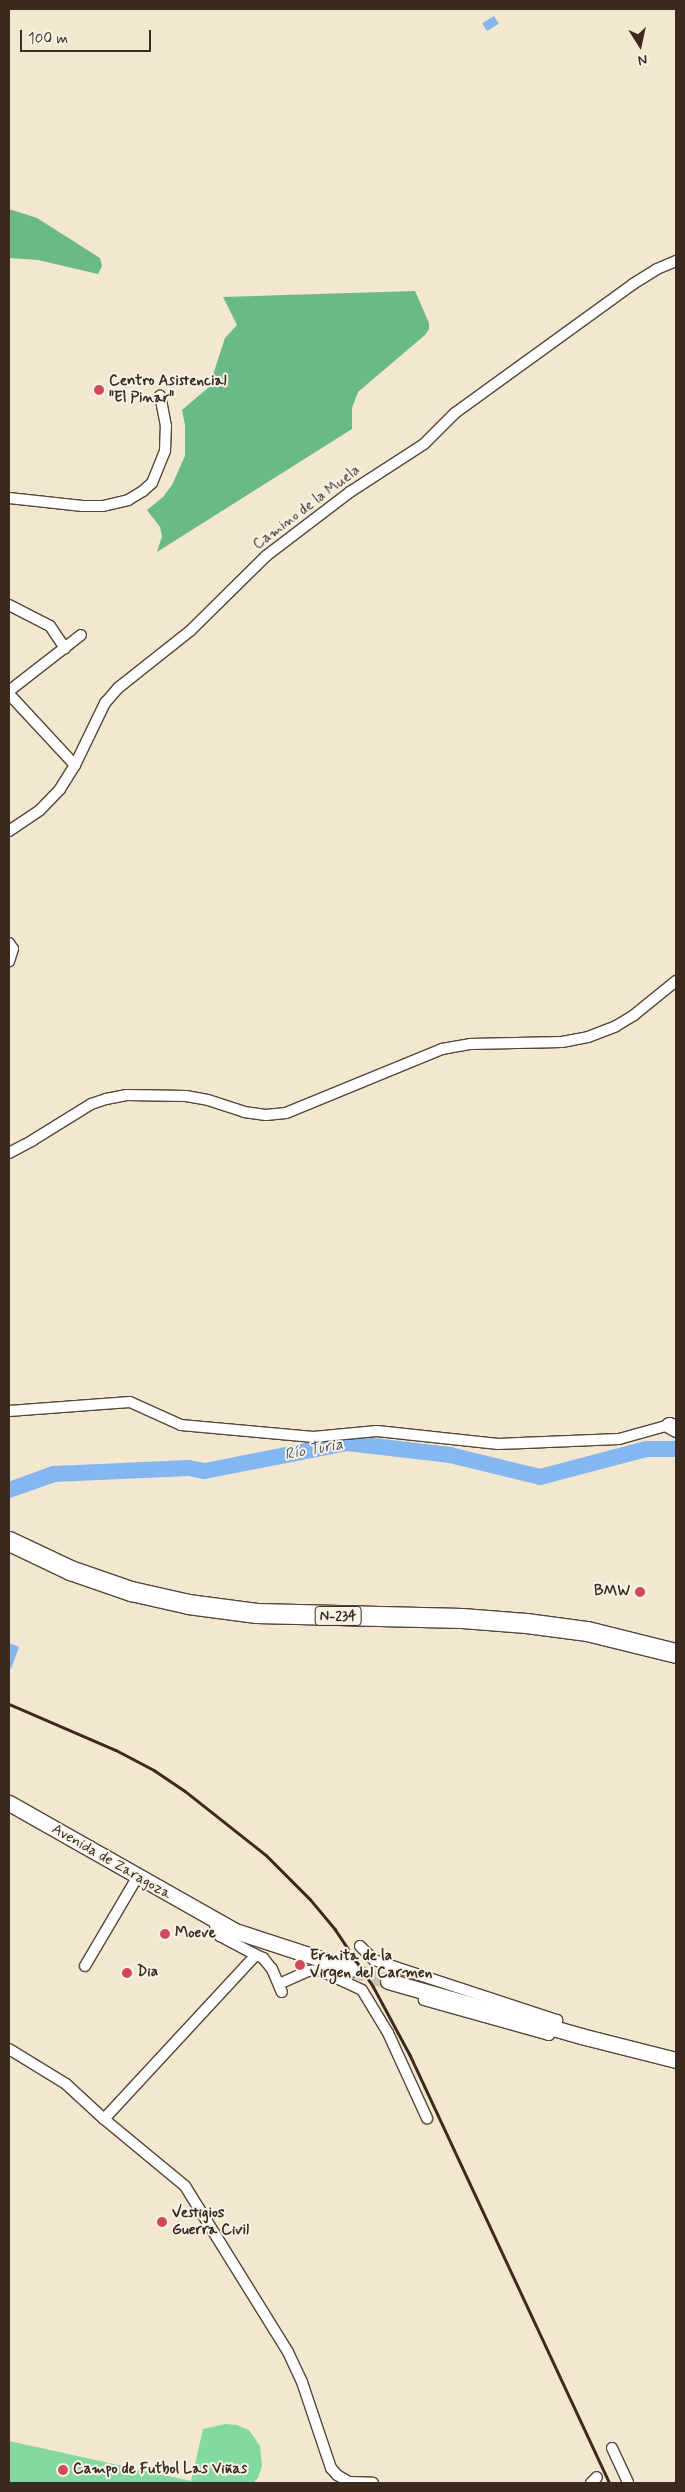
<!DOCTYPE html>
<meta charset="utf-8">
<style>
body{margin:0}
#map{position:relative;width:685px;height:2492px;overflow:hidden;background:#f3e7d0;font-family:Mynerve,sans-serif}
div>[style]{position:absolute}
[style*='--x']{left:calc(var(--x)*1px);top:calc(var(--y)*1px);width:calc(var(--w)*1px);rotate:calc(var(--a)*1deg)}
.green>*{inset:0;background:#82da9f}
.forest>*{inset:0;background:#69ba86}
.water>*{inset:0;background:#84b7f1;transform-origin:0 0}
.river>*{height:16px;margin:-8px;padding:0 8px;transform-origin:8px;border-radius:8px;background:#84b7f1}
.secondary-tunnel>*{height:15px;margin-top:-7.5px;transform-origin:0;background:repeating-linear-gradient(90deg,#cec1ac 0 15px,transparent 0 23px)}
.roads{filter:drop-shadow(1px 0 #574639) drop-shadow(-1px 0 #574639) drop-shadow(0 1px #574639) drop-shadow(0 -1px #574639)}
.street>*{height:10px;margin:-5px;padding:0 5px;transform-origin:5px;border-radius:5px;background:#fff}
.secondary>*{height:15px;margin:-7.5px;padding:0 7.5px;transform-origin:7.5px;border-radius:7.5px;background:#fff}
.highway>*{height:19px;margin:-9.5px;padding:0 9.5px;transform-origin:9.5px;border-radius:9.5px;background:#fff}
.rail>*{height:2.5px;margin:-1.25px;padding:0 1.25px;transform-origin:1.25px;border-radius:1.25px;background:#3b2a1e}
.dots>*{width:14px;height:14px;translate:-50% -50%;box-sizing:border-box;border:2px solid #f7f3e8;border-radius:50%}
span{translate:-50% -50%;white-space:nowrap;text-align:center;line-height:1.15;-webkit-text-stroke:4px #f7f3e8;paint-order:stroke}
.shield-label span{padding:1px 4px;background:#f7f3e8;border:1px solid;border-radius:4px;-webkit-text-stroke-width:0}
.shield-label{font-size:14px;color:#3b2a1e;font-weight:700}
.poi-label{font-size:15px;color:#3b2a1e;font-weight:700}
.left{translate:0 -50%;text-align:left}
.right{translate:-100% -50%;text-align:right}
.street-label{font-size:15px;color:#3b2a1e}
.water-label{font-size:16px;color:#51545d;font-style:italic}
.frame{position:absolute;inset:0;border:10px solid #3b2a1e;pointer-events:none}
.north{position:absolute;left:615px;top:20px;width:50px;height:50px;-webkit-text-stroke:4px #f7f3e8;paint-order:stroke;rotate:170deg;font-size:14px;font-weight:700;line-height:20px;text-align:center;color:#3b2a1e}
.north::after{content:'';display:block;margin:auto;width:18px;height:22px;background:#3b2a1e;clip-path:polygon(50% 0,100% 100%,50% 72%,0 100%)}
.scale{position:absolute;left:20px;top:30px;width:131px;height:22px;box-sizing:border-box;border:2px solid #3b2a1e;border-top:0;padding-left:6px;font-size:15px;line-height:18px;white-space:nowrap;color:#3b2a1e;-webkit-text-stroke:4px #f7f3e8;paint-order:stroke}
</style>
<div id="map">
<div class="green">
<i style="clip-path:polygon(225px 2424px,237px 2425px,249px 2430px,260px 2446px,262px 2466px,258px 2478px,253px 2483px,9px 2483px,9px 2441px,191px 2481px,203px 2429px)"></i>
</div>
<div class="forest">
<i style="clip-path:polygon(9px 209px,37px 218px,100px 258px,102px 266px,98px 274px,38px 260px,9px 258px)"></i>
<i style="clip-path:polygon(415px 291px,429px 323px,429px 329px,425px 335px,358px 392px,352px 408px,352px 429px,157px 552px,162px 536px,160px 527px,147px 510px,163px 497px,172px 485px,185px 456px,185px 425px,182px 410px,209px 387px,225px 338px,237px 325px,223px 297px)"></i>
</div>
<div class="water">
<i style="left:494px;top:16px;width:9px;height:14px;rotate:58deg"></i>
<i style="clip-path:polygon(9px 1643px,19px 1647px,11px 1669px,9px 1668px)"></i>
</div>
<div class="river">
<i style="--x:9;--y:1490;--w:48;--a:-19.6"></i>
<i style="--x:54;--y:1474;--w:135;--a:-2.5"></i>
<i style="--x:189;--y:1468;--w:16;--a:11"></i>
<i style="--x:205;--y:1471;--w:145;--a:-11.2"></i>
<i style="--x:347;--y:1443;--w:104;--a:6.6"></i>
<i style="--x:450;--y:1455;--w:93;--a:13.7"></i>
<i style="--x:540;--y:1477;--w:111;--a:-14.7"></i>
<i style="--x:647;--y:1449;--w:29;--a:0"></i>
</div>
<div class="secondary-tunnel">
<i style="--x:351;--y:1969;--w:39;--a:18"></i>
</div>
<div class="roads">
<div class="street">
<i style="--x:9;--y:498;--w:74;--a:6.2"></i>
<i style="--x:83;--y:506;--w:20;--a:0"></i>
<i style="--x:103;--y:506;--w:26;--a:-13"></i>
<i style="--x:128;--y:500;--w:17;--a:-31"></i>
<i style="--x:143;--y:491;--w:12;--a:-42"></i>
<i style="--x:152;--y:483;--w:35;--a:-68"></i>
<i style="--x:165;--y:451;--w:25;--a:-88"></i>
<i style="--x:166;--y:426;--w:31;--a:-101"></i>
<i style="--x:9;--y:605;--w:46;--a:27.1"></i>
<i style="--x:50;--y:626;--w:27;--a:56"></i>
<i style="--x:9;--y:691;--w:91;--a:-37.9"></i>
<i style="--x:9;--y:694;--w:97;--a:47.1"></i>
<i style="--x:9;--y:831;--w:37;--a:-34"></i>
<i style="--x:40;--y:810;--w:29;--a:-46"></i>
<i style="--x:60;--y:789;--w:28;--a:-58"></i>
<i style="--x:75;--y:765;--w:69;--a:-64.2"></i>
<i style="--x:105;--y:703;--w:20;--a:-49"></i>
<i style="--x:118;--y:688;--w:92;--a:-38.4"></i>
<i style="--x:190;--y:631;--w:107;--a:-44.6"></i>
<i style="--x:266;--y:556;--w:106;--a:-37.3"></i>
<i style="--x:350;--y:492;--w:88;--a:-33"></i>
<i style="--x:424;--y:444;--w:44;--a:-45"></i>
<i style="--x:455;--y:413;--w:220;--a:-35.9"></i>
<i style="--x:633;--y:284;--w:28;--a:-32"></i>
<i style="--x:657;--y:269;--w:21;--a:-23"></i>
<i style="--x:9;--y:943;--w:7;--a:56"></i>
<i style="--x:13;--y:949;--w:13;--a:108"></i>
<i style="--x:9;--y:1153;--w:27;--a:-28"></i>
<i style="--x:33;--y:1140;--w:68;--a:-31.8"></i>
<i style="--x:91;--y:1104;--w:16;--a:-18"></i>
<i style="--x:106;--y:1099;--w:21;--a:-11"></i>
<i style="--x:127;--y:1095;--w:59;--a:1"></i>
<i style="--x:186;--y:1096;--w:22;--a:10"></i>
<i style="--x:208;--y:1100;--w:38;--a:18"></i>
<i style="--x:244;--y:1112;--w:22;--a:8"></i>
<i style="--x:266;--y:1115;--w:20;--a:-6"></i>
<i style="--x:286;--y:1113;--w:169;--a:-22.3"></i>
<i style="--x:442;--y:1049;--w:28;--a:-10"></i>
<i style="--x:470;--y:1044;--w:92;--a:-1.2"></i>
<i style="--x:562;--y:1042;--w:26;--a:-11"></i>
<i style="--x:588;--y:1037;--w:30;--a:-21"></i>
<i style="--x:616;--y:1026;--w:21;--a:-31"></i>
<i style="--x:634;--y:1015;--w:54;--a:-39"></i>
<i style="--x:9;--y:1411;--w:121;--a:-4.3"></i>
<i style="--x:130;--y:1402;--w:56;--a:24.3"></i>
<i style="--x:181;--y:1425;--w:133;--a:5.2"></i>
<i style="--x:313;--y:1437;--w:64;--a:-5.4"></i>
<i style="--x:377;--y:1431;--w:122;--a:6.1"></i>
<i style="--x:498;--y:1444;--w:121;--a:-2.4"></i>
<i style="--x:619;--y:1439;--w:56;--a:-15.5"></i>
<i style="--x:360;--y:1946;--w:20;--a:45"></i>
<i style="--x:374;--y:1960;--w:193;--a:18.2"></i>
<i style="--x:557;--y:2020;--w:17;--a:118"></i>
<i style="--x:549;--y:2035;--w:130;--a:-164.4"></i>
<i style="--x:256;--y:1955;--w:8;--a:23"></i>
<i style="--x:263;--y:1958;--w:14;--a:51"></i>
<i style="--x:272;--y:1969;--w:25;--a:67"></i>
<i style="--x:85;--y:1966;--w:104;--a:-59.5"></i>
<i style="--x:279;--y:1984;--w:32;--a:-24"></i>
<i style="--x:308;--y:1971;--w:11;--a:-5"></i>
<i style="--x:319;--y:1970;--w:47;--a:24.9"></i>
<i style="--x:362;--y:1990;--w:50;--a:58.8"></i>
<i style="--x:388;--y:2033;--w:94;--a:65.4"></i>
<i style="--x:9;--y:2049;--w:67;--a:31.6"></i>
<i style="--x:66;--y:2084;--w:52;--a:42.6"></i>
<i style="--x:104;--y:2119;--w:105;--a:39.6"></i>
<i style="--x:185;--y:2186;--w:195;--a:58.2"></i>
<i style="--x:288;--y:2352;--w:33;--a:65"></i>
<i style="--x:302;--y:2382;--w:91;--a:71.4"></i>
<i style="--x:331;--y:2468;--w:9;--a:49"></i>
<i style="--x:337;--y:2475;--w:14;--a:30"></i>
<i style="--x:349;--y:2482;--w:24;--a:2"></i>
<i style="--x:104;--y:2119;--w:224;--a:-47.2"></i>
<i style="--x:256;--y:1955;--w:41;--a:-152.2"></i>
<i style="--x:220;--y:1936;--w:7;--a:-124"></i>
<i style="--x:216;--y:1930;--w:10;--a:-101"></i>
<i style="--x:612;--y:2448;--w:38;--a:65"></i>
<i style="--x:591;--y:2483;--w:8;--a:-45"></i>
</div>
<div class="secondary">
<i style="--x:669;--y:1425;--w:8;--a:30"></i>
<i style="--x:9;--y:1803;--w:260;--a:29.5"></i>
<i style="--x:235;--y:1931;--w:122;--a:18.1"></i>
<i style="--x:388;--y:1981;--w:201;--a:15.9"></i>
<i style="--x:581;--y:2036;--w:98;--a:14.2"></i>
</div>
<div class="highway">
<i style="--x:9;--y:1541;--w:68;--a:25.4"></i>
<i style="--x:70;--y:1570;--w:65;--a:19"></i>
<i style="--x:131;--y:1591;--w:58;--a:12.8"></i>
<i style="--x:188;--y:1604;--w:69;--a:7.5"></i>
<i style="--x:256;--y:1613;--w:206;--a:1.4"></i>
<i style="--x:462;--y:1618;--w:64;--a:4.5"></i>
<i style="--x:526;--y:1623;--w:62;--a:7.5"></i>
<i style="--x:587;--y:1631;--w:92;--a:13.9"></i>
</div>
</div>
<div class="rail">
<i style="--x:9;--y:1704;--w:116;--a:23.3"></i>
<i style="--x:116;--y:1750;--w:43;--a:27.8"></i>
<i style="--x:154;--y:1770;--w:37;--a:34"></i>
<i style="--x:185;--y:1791;--w:103;--a:38.3"></i>
<i style="--x:266;--y:1855;--w:62;--a:45"></i>
<i style="--x:310;--y:1899;--w:39;--a:50"></i>
<i style="--x:335;--y:1929;--w:69;--a:56.3"></i>
<i style="--x:373;--y:1986;--w:78;--a:61.8"></i>
<i style="--x:410;--y:2055;--w:472;--a:65"></i>
</div>
<div class="dots">
<i style="left:99px;top:390px;background:#d1495b"></i>
<i style="left:640px;top:1592px;background:#d1495b"></i>
<i style="left:165px;top:1934px;background:#d1495b"></i>
<i style="left:300px;top:1965px;background:#d1495b"></i>
<i style="left:127px;top:1973px;background:#d1495b"></i>
<i style="left:162px;top:2222px;background:#d1495b"></i>
<i style="left:63px;top:2470px;background:#d1495b"></i>
</div>
<div class="shield-label">
<span style="left:338px;top:1616px">N-234</span>
</div>
<div class="poi-label">
<span class="left" style="left:109px;top:390px">Centro Asistencial<br>"El Pinar"</span>
<span class="right" style="left:630px;top:1592px">BMW</span>
<span class="left" style="left:175px;top:1934px">Moeve</span>
<span class="left" style="left:310px;top:1965px">Ermita de la<br>Virgen del Carmen</span>
<span class="left" style="left:137px;top:1973px">Dia</span>
<span class="left" style="left:172px;top:2222px">Vestigios<br>Guerra Civil</span>
<span class="left" style="left:73px;top:2470px">Campo de Futbol Las Viñas</span>
</div>
<div class="street-label">
<span style="left:307px;top:508px;rotate:-37deg">Camino de la Muela</span>
<span style="left:111px;top:1862px;rotate:30deg">Avenida de Zaragoza</span>
</div>
<div class="water-label">
<span style="left:314px;top:1450px;rotate:-11deg">Río Turia</span>
</div>
<div class="frame"></div>
<div class="north">N</div>
<div class="scale">100 m</div>
</div>
